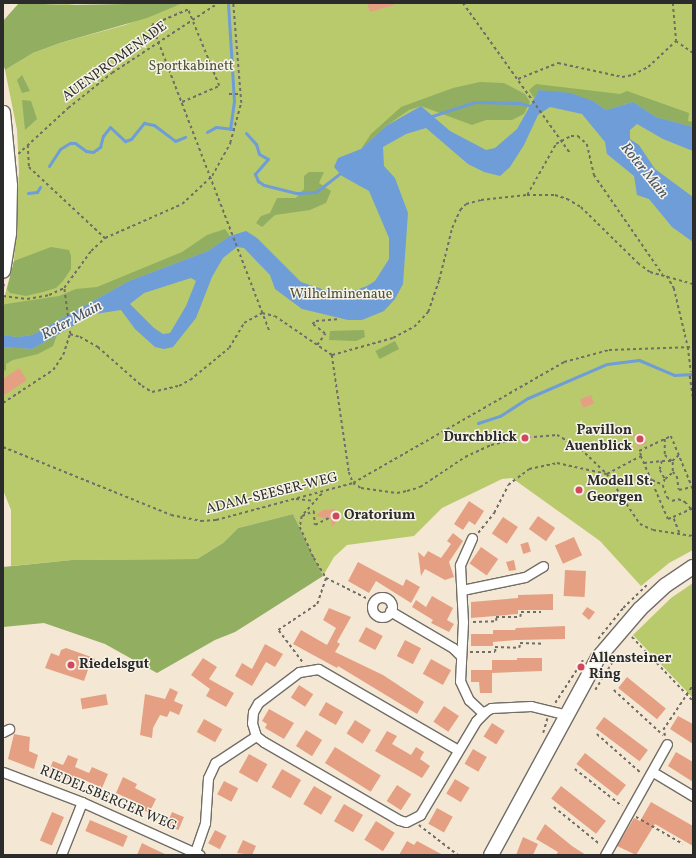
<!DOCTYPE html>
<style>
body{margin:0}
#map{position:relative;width:696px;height:858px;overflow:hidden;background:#f4e8d4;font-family:Vollkorn,serif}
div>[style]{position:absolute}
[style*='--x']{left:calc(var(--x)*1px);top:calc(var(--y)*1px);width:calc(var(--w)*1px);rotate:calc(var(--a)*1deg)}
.green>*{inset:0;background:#b9ca6d}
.forest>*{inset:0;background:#92ae60;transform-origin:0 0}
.water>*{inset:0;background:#6e9dd7}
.stream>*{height:3px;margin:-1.5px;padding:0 1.5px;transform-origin:1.5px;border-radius:1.5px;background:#6e9dd7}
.building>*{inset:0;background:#e5a084;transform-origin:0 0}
.path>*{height:1.5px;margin-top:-0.75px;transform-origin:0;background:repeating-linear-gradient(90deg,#716d66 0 3px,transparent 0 6px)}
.roads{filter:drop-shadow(1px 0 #716d66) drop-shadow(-1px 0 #716d66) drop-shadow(0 1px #716d66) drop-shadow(0 -1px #716d66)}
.street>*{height:9px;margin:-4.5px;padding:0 4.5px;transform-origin:4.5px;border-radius:4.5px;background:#fff}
.street>.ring{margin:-4.5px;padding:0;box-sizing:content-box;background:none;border:9px solid #fff;border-radius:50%}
.secondary>*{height:13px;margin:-6.5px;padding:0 6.5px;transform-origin:6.5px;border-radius:6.5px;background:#fff}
.primary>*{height:14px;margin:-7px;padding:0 7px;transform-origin:7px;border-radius:7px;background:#fff}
.dots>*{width:11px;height:11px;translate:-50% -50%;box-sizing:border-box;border:2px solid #f7f3e8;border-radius:50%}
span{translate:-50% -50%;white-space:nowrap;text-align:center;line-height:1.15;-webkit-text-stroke:3px #f7f3e8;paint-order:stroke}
.street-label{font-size:14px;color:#2b2b2b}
.park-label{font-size:14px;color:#4e533c}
.poi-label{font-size:14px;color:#2b2b2b;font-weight:700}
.right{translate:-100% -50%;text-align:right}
.left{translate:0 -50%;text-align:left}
.water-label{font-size:15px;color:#425367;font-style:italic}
.frame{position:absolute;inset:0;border:4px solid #2b2b2b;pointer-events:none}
</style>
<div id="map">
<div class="green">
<i style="clip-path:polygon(28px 3px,83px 3px,68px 5px)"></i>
<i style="clip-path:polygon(183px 3px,693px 3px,693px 550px,669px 563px,641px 586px,600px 541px,512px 478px,502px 479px,442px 508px,414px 536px,347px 545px,334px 557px,323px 576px,293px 514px,238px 528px,223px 543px,197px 559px,72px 560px,11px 566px,11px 510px,3px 490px,3px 302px,14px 261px,19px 171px,17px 130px,5px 70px,33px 53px,60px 43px,125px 25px)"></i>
<i style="clip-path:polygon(693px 583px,693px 698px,633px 635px,671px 598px)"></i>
</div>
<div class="forest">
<i style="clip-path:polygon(19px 3px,68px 5px,183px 3px,147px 18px,60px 43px,33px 53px,5px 70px,3px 63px,3px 21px)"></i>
<i style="clip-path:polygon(22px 75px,30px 91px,22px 93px,17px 80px)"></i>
<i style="clip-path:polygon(480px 82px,504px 83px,525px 94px,530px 102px,524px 114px,512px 120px,486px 120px,472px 125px,421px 106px,409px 110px,386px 126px,361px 149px,371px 134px,401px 107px,453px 88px)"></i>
<i style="clip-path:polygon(536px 84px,620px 94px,627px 91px,689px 113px,688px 121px,693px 122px,693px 127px,656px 117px,633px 102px,606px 110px,593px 101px,540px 90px,534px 98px,529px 90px)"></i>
<i style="clip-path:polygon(22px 100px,31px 101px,37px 119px,25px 130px)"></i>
<i style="clip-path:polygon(309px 172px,324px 172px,319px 183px,331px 191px,326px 203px,310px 210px,275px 215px,262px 227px,256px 223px,261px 216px,270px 213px,277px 198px,296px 198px,304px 189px,304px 176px)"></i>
<i style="clip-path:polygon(225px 229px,230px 236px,208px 251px,129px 281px,32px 335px,17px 337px,3px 335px,3px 305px,6px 304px,59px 296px,76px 289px,97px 287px,182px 252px,207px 235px)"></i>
<i style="clip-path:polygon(51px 247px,69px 250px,71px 256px,71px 269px,63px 281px,56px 288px,43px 292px,26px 296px,10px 293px,7px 289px,14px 261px)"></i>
<i style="clip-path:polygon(364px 330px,365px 337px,356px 341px,329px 340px,330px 331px)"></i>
<i style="clip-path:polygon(57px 335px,53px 346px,38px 354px,13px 360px,6px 364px,6px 370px,3px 371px,3px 347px,32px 349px)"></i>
<i style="left:395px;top:341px;width:9px;height:22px;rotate:63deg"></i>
<i style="clip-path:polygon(293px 514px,323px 576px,235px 632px,215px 640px,157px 673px,105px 644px,44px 623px,3px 627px,3px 567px,72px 560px,197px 559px,223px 543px,238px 528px)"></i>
</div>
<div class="water">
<i style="clip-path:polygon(evenodd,539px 90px,570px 93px,593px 101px,606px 110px,633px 102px,656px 117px,693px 127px,693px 151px,663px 139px,637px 124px,630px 130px,630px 139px,639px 145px,655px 169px,693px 197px,693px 242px,672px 227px,649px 199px,637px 195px,634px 176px,607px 154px,605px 142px,582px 114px,550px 107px,538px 115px,524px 145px,510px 167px,500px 176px,484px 172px,468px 164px,426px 128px,406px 134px,383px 147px,384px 166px,395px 178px,408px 213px,403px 284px,395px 299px,384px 311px,362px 320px,348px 320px,302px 309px,275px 289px,270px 275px,244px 248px,237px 247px,223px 258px,212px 277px,196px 318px,173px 347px,164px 349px,155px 347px,135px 329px,121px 310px,95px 314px,32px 349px,3px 347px,3px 335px,17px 337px,32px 335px,129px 281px,208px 251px,230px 236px,246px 231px,257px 238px,301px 282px,322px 289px,356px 290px,367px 286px,375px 281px,389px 259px,389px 238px,369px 191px,342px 176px,334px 167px,338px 158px,361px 149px,386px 126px,421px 106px,450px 131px,486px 150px,495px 148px,517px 129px,539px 90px,191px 278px,196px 281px,186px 306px,170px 333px,163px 334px,154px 328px,130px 304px,144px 293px,191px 278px)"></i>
</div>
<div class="stream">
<i style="--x:228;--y:3;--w:98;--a:86.5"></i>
<i style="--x:234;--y:101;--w:28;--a:98"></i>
<i style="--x:429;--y:117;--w:48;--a:-18.1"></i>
<i style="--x:475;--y:102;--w:44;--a:1.3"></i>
<i style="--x:519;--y:103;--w:12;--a:14"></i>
<i style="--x:207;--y:132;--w:10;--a:-29"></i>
<i style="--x:216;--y:127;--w:17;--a:7"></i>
<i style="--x:246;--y:133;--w:15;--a:48"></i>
<i style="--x:256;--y:144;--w:10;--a:73"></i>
<i style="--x:259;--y:154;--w:10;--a:29"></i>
<i style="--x:268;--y:159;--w:20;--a:131"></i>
<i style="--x:255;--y:174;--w:8;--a:67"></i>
<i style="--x:258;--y:181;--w:7;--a:34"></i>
<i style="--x:264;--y:185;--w:34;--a:14"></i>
<i style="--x:297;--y:193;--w:19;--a:-3"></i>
<i style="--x:316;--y:192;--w:34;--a:-38"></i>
<i style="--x:49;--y:166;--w:20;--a:-57"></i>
<i style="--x:60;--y:149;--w:12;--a:-31"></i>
<i style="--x:70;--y:143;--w:5;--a:0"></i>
<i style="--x:75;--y:143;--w:14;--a:36"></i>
<i style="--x:86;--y:151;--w:7;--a:8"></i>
<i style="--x:93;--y:152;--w:9;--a:-36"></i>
<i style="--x:100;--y:147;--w:11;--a:-75"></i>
<i style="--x:103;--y:136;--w:11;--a:-52"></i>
<i style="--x:110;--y:127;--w:21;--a:43"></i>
<i style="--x:125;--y:141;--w:6;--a:-18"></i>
<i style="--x:131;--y:139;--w:21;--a:-51"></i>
<i style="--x:144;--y:123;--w:10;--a:11"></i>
<i style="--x:154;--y:125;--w:26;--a:37"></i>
<i style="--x:175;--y:141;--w:11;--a:-22"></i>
<i style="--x:28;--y:193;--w:9;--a:-6"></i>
<i style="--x:37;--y:192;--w:6;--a:-59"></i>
<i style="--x:478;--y:423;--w:23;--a:-18"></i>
<i style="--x:500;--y:416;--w:33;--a:-33"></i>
<i style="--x:528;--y:398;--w:86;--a:-23.3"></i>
<i style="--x:607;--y:364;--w:32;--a:-7"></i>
<i style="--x:639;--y:360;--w:38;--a:23"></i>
<i style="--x:674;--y:375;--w:19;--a:-3"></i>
</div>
<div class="building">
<i style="clip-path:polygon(367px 3px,393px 3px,394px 5px,370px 12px)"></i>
<i style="clip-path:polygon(19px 368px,27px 380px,3px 396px,3px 379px)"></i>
<i style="left:591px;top:395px;width:9px;height:12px;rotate:69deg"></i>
<i style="clip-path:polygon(642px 432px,647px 443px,638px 447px,634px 435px)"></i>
<i style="clip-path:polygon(469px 501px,484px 511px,475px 525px,469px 521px,463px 530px,454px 524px)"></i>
<i style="clip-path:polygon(334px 509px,339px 514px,339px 519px,332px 527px,331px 519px,315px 516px,323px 510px)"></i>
<i style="left:538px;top:516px;width:21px;height:16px;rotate:35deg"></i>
<i style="left:503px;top:517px;width:18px;height:20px;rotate:34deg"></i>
<i style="clip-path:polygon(453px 533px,463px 541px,449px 562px,454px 577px,445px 580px,425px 569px,421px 576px,418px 552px,424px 557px,428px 551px,441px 558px,451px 544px,447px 541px)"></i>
<i style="left:574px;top:537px;width:20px;height:21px;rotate:66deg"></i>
<i style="left:528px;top:542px;width:10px;height:8px;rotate:73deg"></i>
<i style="left:481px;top:547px;width:21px;height:20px;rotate:35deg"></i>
<i style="clip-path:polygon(514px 560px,516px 570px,509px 571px,506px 562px)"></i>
<i style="clip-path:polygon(358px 562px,403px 586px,406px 579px,420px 587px,411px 603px,376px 581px,369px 593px,348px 581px)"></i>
<i style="left:565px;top:570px;width:21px;height:26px;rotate:3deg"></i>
<i style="clip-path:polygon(553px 594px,553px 610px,518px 610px,518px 614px,471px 618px,471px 602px,518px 598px,518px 595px)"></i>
<i style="clip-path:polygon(432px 596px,453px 608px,447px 620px,454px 624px,449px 632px,431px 623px,433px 620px,412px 607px,416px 600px,426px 607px)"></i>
<i style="clip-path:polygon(587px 607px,595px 612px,589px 620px,582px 614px)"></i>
<i style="clip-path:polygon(329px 608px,351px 617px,337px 642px,340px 644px,335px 652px,383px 675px,424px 702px,417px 714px,338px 666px,337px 668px,293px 644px,301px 630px,327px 645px,336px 628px,323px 620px)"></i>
<i style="clip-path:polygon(565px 626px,565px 639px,516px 640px,493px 642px,493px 646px,471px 646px,471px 634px,493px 634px,493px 630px,515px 630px,516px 628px)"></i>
<i style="left:366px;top:627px;width:19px;height:16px;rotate:28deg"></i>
<i style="left:405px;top:640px;width:18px;height:18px;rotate:27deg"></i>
<i style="clip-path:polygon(265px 644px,283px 654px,275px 667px,266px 662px,252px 686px,235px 676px,242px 663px,252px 669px)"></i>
<i style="clip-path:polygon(66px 648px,94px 658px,97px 663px,95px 669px,89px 667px,84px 681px,45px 668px,51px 653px,59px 656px,61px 650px)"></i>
<i style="clip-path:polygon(203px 658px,217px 667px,209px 679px,234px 693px,226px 707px,206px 696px,210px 689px,191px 675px)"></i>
<i style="clip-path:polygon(517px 658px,542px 658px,542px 671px,492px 673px,492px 660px,517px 660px)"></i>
<i style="left:431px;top:659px;width:23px;height:17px;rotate:29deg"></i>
<i style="clip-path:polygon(471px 670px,492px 670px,492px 693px,480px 693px,479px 682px,471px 682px)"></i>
<i style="left:627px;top:677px;width:50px;height:14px;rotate:39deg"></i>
<i style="left:299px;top:685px;width:17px;height:15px;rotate:33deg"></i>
<i style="clip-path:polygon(170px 688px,178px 692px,174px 701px,183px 705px,179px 715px,170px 711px,167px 717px,160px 715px,153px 728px,152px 738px,140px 735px,145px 694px,165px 699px)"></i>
<i style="left:106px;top:694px;width:11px;height:26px;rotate:80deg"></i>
<i style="left:326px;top:702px;width:20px;height:15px;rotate:30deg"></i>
<i style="left:444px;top:706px;width:18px;height:19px;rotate:34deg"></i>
<i style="clip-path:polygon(269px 709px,294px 723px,284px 739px,265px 728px,267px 724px,262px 721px)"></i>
<i style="clip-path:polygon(678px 716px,693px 724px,693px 744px,670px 729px)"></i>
<i style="left:604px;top:717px;width:55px;height:14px;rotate:37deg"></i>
<i style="left:204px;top:719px;width:21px;height:15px;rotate:29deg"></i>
<i style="left:355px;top:720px;width:19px;height:16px;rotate:32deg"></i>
<i style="left:492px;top:723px;width:15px;height:16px;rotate:32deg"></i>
<i style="left:306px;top:730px;width:19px;height:19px;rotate:32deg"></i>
<i style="clip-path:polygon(387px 731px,397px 736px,392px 744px,411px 755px,416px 747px,424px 752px,420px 759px,430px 766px,422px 778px,375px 751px)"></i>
<i style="clip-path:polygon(14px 734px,30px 737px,29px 751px,38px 755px,34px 769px,8px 759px)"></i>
<i style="left:335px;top:747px;width:54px;height:19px;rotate:32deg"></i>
<i style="left:473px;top:749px;width:16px;height:17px;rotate:30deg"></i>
<i style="clip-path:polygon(676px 752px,693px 762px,693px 782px,668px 766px)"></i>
<i style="left:585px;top:753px;width:52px;height:14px;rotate:38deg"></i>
<i style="left:249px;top:754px;width:21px;height:21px;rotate:29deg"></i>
<i style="clip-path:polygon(68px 755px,78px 759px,75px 767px,89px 773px,92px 767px,108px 774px,102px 788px,80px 778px,78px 783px,49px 771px,53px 761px,63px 765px)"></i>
<i style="left:282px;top:769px;width:22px;height:21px;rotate:30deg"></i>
<i style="clip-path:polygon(123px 777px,137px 784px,135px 788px,156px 799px,149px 813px,135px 805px,136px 802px,116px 793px)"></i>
<i style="left:455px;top:779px;width:17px;height:17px;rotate:31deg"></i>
<i style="left:224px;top:781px;width:16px;height:15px;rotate:27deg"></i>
<i style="left:397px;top:785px;width:17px;height:19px;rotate:33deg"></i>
<i style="left:314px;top:786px;width:21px;height:21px;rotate:31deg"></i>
<i style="left:561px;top:786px;width:57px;height:16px;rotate:38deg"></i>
<i style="clip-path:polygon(651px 802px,693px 826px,693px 846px,655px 824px,636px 855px,617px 846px,634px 818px,640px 821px)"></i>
<i style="left:344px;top:804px;width:22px;height:20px;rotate:30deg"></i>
<i style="left:437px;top:808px;width:18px;height:18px;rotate:29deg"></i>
<i style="left:52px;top:812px;width:13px;height:31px;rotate:23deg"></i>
<i style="left:172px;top:812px;width:13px;height:14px;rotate:23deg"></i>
<i style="left:90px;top:820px;width:41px;height:12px;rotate:23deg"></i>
<i style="left:376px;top:821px;width:22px;height:22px;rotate:32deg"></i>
<i style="clip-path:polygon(545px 824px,572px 846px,586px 855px,556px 855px,558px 852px,536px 839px)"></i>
<i style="left:215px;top:830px;width:13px;height:15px;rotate:27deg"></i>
<i style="clip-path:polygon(523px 837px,538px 844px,533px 855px,516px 855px)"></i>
<i style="clip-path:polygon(243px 840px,256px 846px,252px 855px,237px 853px)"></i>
<i style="clip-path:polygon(407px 841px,414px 845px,417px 841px,443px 855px,399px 855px)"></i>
<i style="clip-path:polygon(142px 843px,150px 847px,167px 855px,137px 855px)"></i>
</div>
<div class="path">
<i style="--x:463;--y:3;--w:184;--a:54.5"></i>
<i style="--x:673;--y:3;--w:38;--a:85"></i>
<i style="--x:676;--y:41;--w:21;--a:35"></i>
<i style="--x:518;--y:79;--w:43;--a:-21.8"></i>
<i style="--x:558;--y:63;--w:66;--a:12.3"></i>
<i style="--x:622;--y:77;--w:11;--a:-10"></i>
<i style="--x:633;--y:75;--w:17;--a:-28"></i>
<i style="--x:648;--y:67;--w:38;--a:-43"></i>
<i style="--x:229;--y:94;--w:12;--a:0"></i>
<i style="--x:182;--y:102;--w:40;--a:-23.4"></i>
<i style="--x:219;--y:86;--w:82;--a:-112.2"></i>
<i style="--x:188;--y:10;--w:39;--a:157"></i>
<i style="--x:152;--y:25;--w:329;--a:69"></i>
<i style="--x:28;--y:145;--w:22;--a:87"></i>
<i style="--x:29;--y:167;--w:104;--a:43.1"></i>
<i style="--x:18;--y:154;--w:68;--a:-42.6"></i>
<i style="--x:68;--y:108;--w:56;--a:-38.5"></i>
<i style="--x:112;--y:73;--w:127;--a:-33.4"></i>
<i style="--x:527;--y:195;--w:59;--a:-60.4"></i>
<i style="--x:556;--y:144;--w:17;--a:-28"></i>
<i style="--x:571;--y:136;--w:7;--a:0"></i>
<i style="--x:578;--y:136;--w:12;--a:42"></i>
<i style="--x:587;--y:144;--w:32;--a:77"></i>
<i style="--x:594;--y:175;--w:121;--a:55.4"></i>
<i style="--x:667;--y:276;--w:14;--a:60"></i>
<i style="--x:674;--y:288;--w:61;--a:76.7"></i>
<i style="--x:688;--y:347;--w:25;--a:83"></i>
<i style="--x:3;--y:287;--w:5;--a:-79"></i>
<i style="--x:3;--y:296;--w:24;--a:7"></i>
<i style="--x:27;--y:299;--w:22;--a:-10"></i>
<i style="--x:49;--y:295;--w:17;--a:-25"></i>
<i style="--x:64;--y:288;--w:46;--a:-53.9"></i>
<i style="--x:91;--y:251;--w:19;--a:-43"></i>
<i style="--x:105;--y:238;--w:84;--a:-23.8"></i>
<i style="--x:182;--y:204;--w:41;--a:-43"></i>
<i style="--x:212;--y:176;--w:38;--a:-61"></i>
<i style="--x:230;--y:143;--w:41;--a:-74.6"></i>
<i style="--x:241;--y:103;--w:100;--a:-94.6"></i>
<i style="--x:70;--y:334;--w:10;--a:17"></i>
<i style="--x:80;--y:337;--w:21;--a:29"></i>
<i style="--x:98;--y:347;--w:59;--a:41.6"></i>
<i style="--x:142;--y:386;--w:12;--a:31"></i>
<i style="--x:152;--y:392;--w:28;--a:-13"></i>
<i style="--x:179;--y:386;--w:13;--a:-29"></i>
<i style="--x:190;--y:380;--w:50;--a:-39.4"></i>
<i style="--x:229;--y:348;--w:29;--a:-59"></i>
<i style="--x:244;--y:323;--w:21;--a:-29"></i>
<i style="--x:262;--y:313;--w:13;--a:13"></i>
<i style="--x:275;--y:316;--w:69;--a:34.4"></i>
<i style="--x:332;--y:355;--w:63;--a:-15.6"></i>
<i style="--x:393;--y:338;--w:24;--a:-28"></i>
<i style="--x:414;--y:327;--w:21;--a:-47"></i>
<i style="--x:428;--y:312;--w:34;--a:-71"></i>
<i style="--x:439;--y:280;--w:54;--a:-76"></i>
<i style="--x:452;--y:228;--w:20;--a:-66"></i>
<i style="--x:460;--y:210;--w:8;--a:-45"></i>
<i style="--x:466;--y:204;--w:16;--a:-15"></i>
<i style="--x:481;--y:200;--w:46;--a:-6.2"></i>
<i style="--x:527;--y:195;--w:28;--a:0"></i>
<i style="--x:555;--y:195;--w:13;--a:18"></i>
<i style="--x:567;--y:199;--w:16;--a:30"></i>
<i style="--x:581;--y:207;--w:80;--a:44.5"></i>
<i style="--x:638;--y:263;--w:15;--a:37"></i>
<i style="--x:650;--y:272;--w:45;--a:15.6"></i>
<i style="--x:317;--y:345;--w:14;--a:-54"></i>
<i style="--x:325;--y:334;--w:16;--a:-142"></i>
<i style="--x:312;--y:324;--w:5;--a:-37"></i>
<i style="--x:316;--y:321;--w:21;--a:-5"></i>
<i style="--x:332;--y:355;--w:118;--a:81.7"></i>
<i style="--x:349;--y:472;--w:12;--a:70"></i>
<i style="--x:353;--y:483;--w:9;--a:32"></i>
<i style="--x:361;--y:488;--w:36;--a:8"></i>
<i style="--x:397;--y:493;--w:10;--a:-11"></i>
<i style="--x:407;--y:491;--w:14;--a:-17"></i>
<i style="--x:420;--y:487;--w:54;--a:-33.7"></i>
<i style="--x:465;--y:457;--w:29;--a:-25"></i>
<i style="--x:491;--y:445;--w:32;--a:-13"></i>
<i style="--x:522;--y:438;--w:35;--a:-5"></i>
<i style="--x:557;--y:435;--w:28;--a:30"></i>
<i style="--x:581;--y:449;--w:36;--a:44"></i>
<i style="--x:607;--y:474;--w:60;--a:56.6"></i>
<i style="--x:640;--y:524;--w:14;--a:25"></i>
<i style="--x:653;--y:530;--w:40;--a:8.5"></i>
<i style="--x:690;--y:376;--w:21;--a:82"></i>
<i style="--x:3;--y:403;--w:60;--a:-33.4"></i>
<i style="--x:53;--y:370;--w:18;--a:-56"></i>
<i style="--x:63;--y:355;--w:22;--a:-72"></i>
<i style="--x:70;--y:334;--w:46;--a:-97.4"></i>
<i style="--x:665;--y:439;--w:16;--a:90"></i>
<i style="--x:665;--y:455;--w:11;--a:41"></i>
<i style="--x:673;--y:462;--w:10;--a:90"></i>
<i style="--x:673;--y:472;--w:6;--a:45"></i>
<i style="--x:677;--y:476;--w:14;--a:82"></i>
<i style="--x:679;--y:490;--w:13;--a:-13"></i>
<i style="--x:3;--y:447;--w:181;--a:22"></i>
<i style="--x:171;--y:515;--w:31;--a:11"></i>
<i style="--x:201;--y:521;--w:15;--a:-4"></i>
<i style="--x:216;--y:520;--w:142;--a:-15.1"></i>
<i style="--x:353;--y:483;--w:243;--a:-29.8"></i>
<i style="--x:564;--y:362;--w:47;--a:-14.9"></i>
<i style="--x:609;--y:350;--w:84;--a:-2"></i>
<i style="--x:641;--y:456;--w:5;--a:-112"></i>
<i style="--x:639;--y:451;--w:35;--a:-25"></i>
<i style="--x:671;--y:436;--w:57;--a:67.5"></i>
<i style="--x:662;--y:461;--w:10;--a:0"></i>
<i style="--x:672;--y:461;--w:9;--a:-41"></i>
<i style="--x:644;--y:463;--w:18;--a:-6"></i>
<i style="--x:662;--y:461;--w:9;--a:103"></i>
<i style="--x:660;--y:470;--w:10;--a:61"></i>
<i style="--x:665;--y:479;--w:6;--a:108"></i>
<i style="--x:663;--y:485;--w:13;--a:72"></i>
<i style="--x:667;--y:497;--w:6;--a:39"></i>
<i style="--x:672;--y:501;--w:6;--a:-18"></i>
<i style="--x:678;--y:499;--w:8;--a:23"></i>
<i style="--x:685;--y:502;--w:9;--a:49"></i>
<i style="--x:665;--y:479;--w:11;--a:-41"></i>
<i style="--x:652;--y:480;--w:12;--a:24"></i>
<i style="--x:322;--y:494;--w:30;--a:132"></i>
<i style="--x:302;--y:516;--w:13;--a:-23"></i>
<i style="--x:314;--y:511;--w:14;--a:86"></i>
<i style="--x:315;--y:525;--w:18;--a:-27"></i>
<i style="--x:296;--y:499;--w:18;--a:6"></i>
<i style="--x:302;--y:516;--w:11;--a:100"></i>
<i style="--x:300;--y:527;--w:34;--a:66"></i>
<i style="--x:314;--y:558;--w:23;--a:59"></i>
<i style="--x:478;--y:533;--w:26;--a:-51"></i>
<i style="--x:494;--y:513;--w:31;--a:-63"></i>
<i style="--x:508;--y:485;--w:26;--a:-37"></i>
<i style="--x:529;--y:469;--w:29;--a:-12"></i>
<i style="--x:557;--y:463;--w:51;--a:12.4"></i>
<i style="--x:607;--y:474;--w:38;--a:-28"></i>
<i style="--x:641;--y:456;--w:69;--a:66.8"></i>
<i style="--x:668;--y:519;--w:5;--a:-22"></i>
<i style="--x:679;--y:533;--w:17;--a:-111"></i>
<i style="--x:673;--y:517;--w:22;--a:-24"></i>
<i style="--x:473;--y:622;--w:23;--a:-2"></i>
<i style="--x:496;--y:621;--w:4;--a:-90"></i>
<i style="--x:496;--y:617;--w:24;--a:0"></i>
<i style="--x:520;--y:617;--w:5;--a:-79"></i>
<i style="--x:521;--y:612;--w:20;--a:0"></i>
<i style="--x:632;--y:637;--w:88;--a:46.4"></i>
<i style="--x:598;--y:639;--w:40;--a:-51"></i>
<i style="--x:623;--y:608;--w:35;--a:-44"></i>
<i style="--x:470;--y:652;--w:25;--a:0"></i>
<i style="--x:495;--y:652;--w:5;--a:-90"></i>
<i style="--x:495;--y:647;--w:24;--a:2"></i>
<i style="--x:519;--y:648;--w:5;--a:-79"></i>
<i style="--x:520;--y:643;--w:24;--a:2"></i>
<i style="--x:302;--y:662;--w:40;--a:-127"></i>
<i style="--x:278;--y:630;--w:47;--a:-33.7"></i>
<i style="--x:317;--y:604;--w:28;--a:-71"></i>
<i style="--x:326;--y:578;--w:54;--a:26.6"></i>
<i style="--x:595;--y:690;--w:40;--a:-58"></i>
<i style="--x:614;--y:690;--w:67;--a:42.6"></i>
<i style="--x:555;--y:703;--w:51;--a:-56.9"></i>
<i style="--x:543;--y:733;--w:15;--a:-74"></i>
<i style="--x:597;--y:734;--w:59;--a:41.6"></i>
<i style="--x:665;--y:736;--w:6;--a:-108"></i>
<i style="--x:663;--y:730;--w:54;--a:-56.3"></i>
<i style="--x:575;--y:769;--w:60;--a:38.2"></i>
<i style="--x:554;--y:807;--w:60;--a:39"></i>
<i style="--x:636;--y:817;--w:54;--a:29.9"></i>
<i style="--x:419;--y:825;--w:49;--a:37.6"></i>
</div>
<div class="roads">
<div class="street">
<i style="--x:472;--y:538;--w:30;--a:114"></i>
<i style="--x:460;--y:565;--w:57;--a:87"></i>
<i style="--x:463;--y:622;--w:59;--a:92.9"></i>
<i style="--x:460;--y:681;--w:21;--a:65"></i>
<i style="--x:469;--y:700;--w:19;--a:43"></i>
<i style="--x:462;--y:590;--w:64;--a:-11.7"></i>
<i style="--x:525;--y:577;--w:21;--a:-31"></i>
<i class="ring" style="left:372px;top:597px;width:11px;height:11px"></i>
<i style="--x:390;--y:611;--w:73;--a:30.4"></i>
<i style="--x:453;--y:648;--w:10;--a:45"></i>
<i style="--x:3;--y:732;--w:7;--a:-27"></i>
<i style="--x:458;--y:750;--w:162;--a:-149.9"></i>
<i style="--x:318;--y:669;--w:19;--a:171"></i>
<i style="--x:299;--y:672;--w:51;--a:142.9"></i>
<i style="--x:258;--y:703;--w:10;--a:119"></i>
<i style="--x:253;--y:712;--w:11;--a:95"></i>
<i style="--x:252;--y:723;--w:14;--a:73"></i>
<i style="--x:256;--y:736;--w:10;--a:37"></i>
<i style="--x:264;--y:742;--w:156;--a:30"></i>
<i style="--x:399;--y:820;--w:7;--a:16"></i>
<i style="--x:406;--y:822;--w:16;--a:-27"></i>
<i style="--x:420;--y:815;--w:109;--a:-59.2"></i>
<i style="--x:476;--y:721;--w:14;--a:-45"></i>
<i style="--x:486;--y:711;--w:6;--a:-31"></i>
<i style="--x:491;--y:708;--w:40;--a:-2.9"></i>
<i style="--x:531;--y:706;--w:36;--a:14"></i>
<i style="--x:3;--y:772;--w:85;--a:20.8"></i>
<i style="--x:82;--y:802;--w:129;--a:24.2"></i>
<i style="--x:653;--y:772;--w:47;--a:31"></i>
<i style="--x:195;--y:852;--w:31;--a:-71"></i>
<i style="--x:205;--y:823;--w:45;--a:-86.2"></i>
<i style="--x:208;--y:778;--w:17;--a:-65"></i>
<i style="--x:215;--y:763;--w:49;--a:-33.4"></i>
<i style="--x:61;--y:855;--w:57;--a:-68.4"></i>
<i style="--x:605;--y:855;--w:127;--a:-60.8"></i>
</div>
<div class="secondary">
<i style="--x:3;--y:112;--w:73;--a:84.5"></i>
<i style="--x:10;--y:185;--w:48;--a:91.2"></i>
<i style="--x:9;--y:233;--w:38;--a:99"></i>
</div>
<div class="primary">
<i style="--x:491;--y:855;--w:224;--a:-61.5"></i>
<i style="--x:598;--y:658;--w:65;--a:-49.4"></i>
<i style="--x:640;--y:609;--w:35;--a:-43"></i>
<i style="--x:666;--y:585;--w:32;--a:-34"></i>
</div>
</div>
<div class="dots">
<i style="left:525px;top:438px;background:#d1495b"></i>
<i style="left:640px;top:439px;background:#d1495b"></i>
<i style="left:579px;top:490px;background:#d1495b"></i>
<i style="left:336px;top:516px;background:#d1495b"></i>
<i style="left:71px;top:665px;background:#d1495b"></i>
<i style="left:581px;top:667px;background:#d1495b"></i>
</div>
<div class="street-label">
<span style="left:115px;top:62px;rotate:-36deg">AUENPROMENADE</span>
<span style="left:272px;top:494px;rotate:-14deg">ADAM-SEESER-WEG</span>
<span style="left:108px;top:799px;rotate:23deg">RIEDELSBERGER WEG</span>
</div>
<div class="park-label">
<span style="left:191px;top:67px">Sportkabinett</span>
<span style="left:341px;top:295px">Wilhelminenaue</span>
</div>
<div class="poi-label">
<span class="right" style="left:632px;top:439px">Pavillon<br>Auenblick</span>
<span class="right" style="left:517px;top:438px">Durchblick</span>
<span class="left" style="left:587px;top:490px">Modell St.<br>Georgen</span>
<span class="left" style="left:344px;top:516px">Oratorium</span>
<span class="left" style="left:589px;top:667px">Allensteiner<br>Ring</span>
<span class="left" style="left:79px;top:665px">Riedelsgut</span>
</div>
<div class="water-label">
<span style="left:644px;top:171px;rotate:51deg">Roter Main</span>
<span style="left:72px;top:321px;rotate:-28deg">Roter Main</span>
</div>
<div class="frame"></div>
</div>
